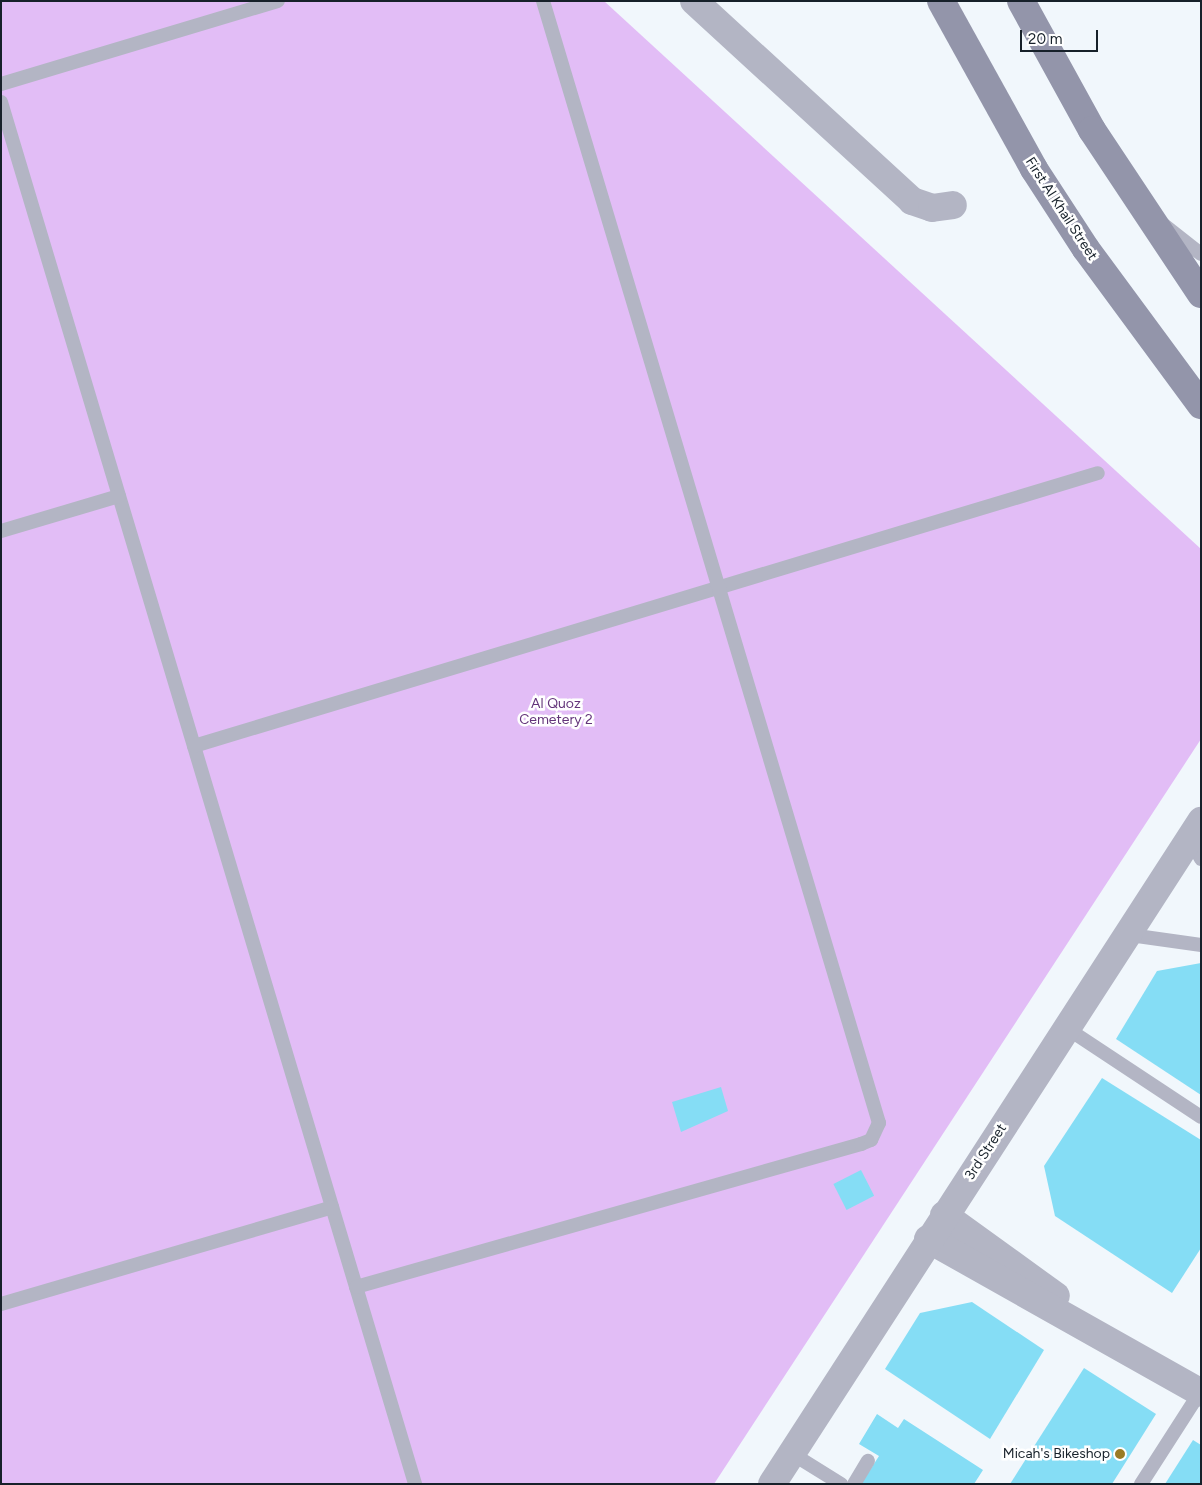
<!DOCTYPE html>
<style>
body{margin:0}
#map{position:relative;width:1202px;height:1485px;overflow:hidden;background:#f1f7fc;font-family:Figtree,sans-serif}
div>[style]{position:absolute}
[style*='--x']{left:calc(var(--x)*1px);top:calc(var(--y)*1px);width:calc(var(--w)*1px);rotate:calc(var(--a)*1deg)}
.green>*{inset:0;background:#e2bdf6}
.building>*{inset:0;background:#85ddf5;transform-origin:0 0}
.service>*{height:14px;margin:-7px;padding:0 7px;transform-origin:7px;border-radius:7px;background:#b3b5c4}
.minor>*{height:28px;margin:-14px;padding:0 14px;transform-origin:14px;border-radius:14px;background:#b3b5c4}
.secondary>*{height:28px;margin:-14px;padding:0 14px;transform-origin:14px;border-radius:14px;background:#9395aa}
.dots>*{width:14px;height:14px;translate:-50% -50%;box-sizing:border-box;border:2px solid #fff;border-radius:50%}
span{translate:-50% -50%;white-space:nowrap;text-align:center;line-height:1.15;-webkit-text-stroke:5px #fff;paint-order:stroke}
.street-label{font-size:14px;color:#17212a}
.park-label{font-size:14px;color:#63347a}
.poi-label{font-size:14px;color:#17212a}
.right{translate:-100% -50%;text-align:right}
.frame{position:absolute;inset:0;border:2px solid #17212a;pointer-events:none}
.scale{position:absolute;left:1020px;top:30px;width:78px;height:22px;box-sizing:border-box;border:2px solid #17212a;border-top:0;padding-left:6px;font-size:15px;line-height:18px;white-space:nowrap;color:#17212a;-webkit-text-stroke:4px #fff;paint-order:stroke}
</style>
<div id="map">
<div class="green">
<i style="clip-path:polygon(1px 1px,604px 1px,1201px 549px,1201px 739px,714px 1484px,1px 1484px)"></i>
</div>
<div class="building">
<i style="clip-path:polygon(1201px 963px,1201px 1095px,1116px 1039px,1157px 971px)"></i>
<i style="clip-path:polygon(1102px 1078px,1201px 1140px,1201px 1248px,1172px 1293px,1055px 1216px,1044px 1166px)"></i>
<i style="clip-path:polygon(721px 1087px,728px 1111px,681px 1132px,672px 1102px)"></i>
<i style="left:861px;top:1170px;width:29px;height:31px;rotate:63deg"></i>
<i style="clip-path:polygon(972px 1302px,1044px 1350px,990px 1439px,885px 1369px,920px 1313px)"></i>
<i style="clip-path:polygon(1084px 1368px,1156px 1414px,1112px 1484px,1010px 1484px)"></i>
<i style="clip-path:polygon(877px 1414px,898px 1428px,904px 1419px,983px 1470px,974px 1484px,861px 1484px,879px 1456px,859px 1444px)"></i>
<i style="clip-path:polygon(1193px 1440px,1201px 1445px,1201px 1484px,1165px 1484px)"></i>
</div>
<div class="service">
<i style="--x:1;--y:84;--w:289;--a:-16.7"></i>
<i style="--x:1;--y:102;--w:1443;--a:73.32"></i>
<i style="--x:1164;--y:225;--w:47;--a:38.1"></i>
<i style="--x:1;--y:531;--w:123;--a:-16.5"></i>
<i style="--x:194;--y:746;--w:944;--a:-16.8"></i>
<i style="--x:1190;--y:839;--w:23;--a:61"></i>
<i style="--x:1130;--y:935;--w:72;--a:8"></i>
<i style="--x:1068;--y:1029;--w:159;--a:33.5"></i>
<i style="--x:356;--y:1287;--w:525;--a:-15.81"></i>
<i style="--x:861;--y:1144;--w:11;--a:-22"></i>
<i style="--x:871;--y:1140;--w:19;--a:-65"></i>
<i style="--x:879;--y:1123;--w:1171;--a:-106.67"></i>
<i style="--x:1;--y:1304;--w:345;--a:-16.3"></i>
<i style="--x:791;--y:1453;--w:59;--a:31.8"></i>
<i style="--x:854;--y:1484;--w:27;--a:-59"></i>
<i style="--x:1141;--y:1484;--w:109;--a:-57.3"></i>
</div>
<div class="minor">
<i style="--x:694;--y:1;--w:296;--a:42.5"></i>
<i style="--x:912;--y:201;--w:21;--a:19"></i>
<i style="--x:932;--y:208;--w:21;--a:-8"></i>
<i style="--x:944;--y:1215;--w:138;--a:35.9"></i>
<i style="--x:928;--y:1239;--w:313;--a:29.4"></i>
<i style="--x:772;--y:1484;--w:790;--a:-57.09"></i>
</div>
<div class="secondary">
<i style="--x:941;--y:1;--w:192;--a:61"></i>
<i style="--x:1034;--y:169;--w:95;--a:57"></i>
<i style="--x:1086;--y:249;--w:194;--a:53.6"></i>
<i style="--x:1021;--y:1;--w:147;--a:61.2"></i>
<i style="--x:1092;--y:130;--w:197;--a:56.4"></i>
</div>
<div class="dots">
<i style="left:1120px;top:1454px;background:#9a7b25"></i>
</div>
<div class="street-label">
<span style="left:1061px;top:209px;rotate:57deg">First Al Khail Street</span>
<span style="left:986px;top:1152px;rotate:-57deg">3rd Street</span>
</div>
<div class="park-label">
<span style="left:556px;top:712px">Al Quoz<br>Cemetery 2</span>
</div>
<div class="poi-label">
<span class="right" style="left:1110px;top:1454px">Micah's Bikeshop</span>
</div>
<div class="frame"></div>
<div class="scale">20 m</div>
</div>
